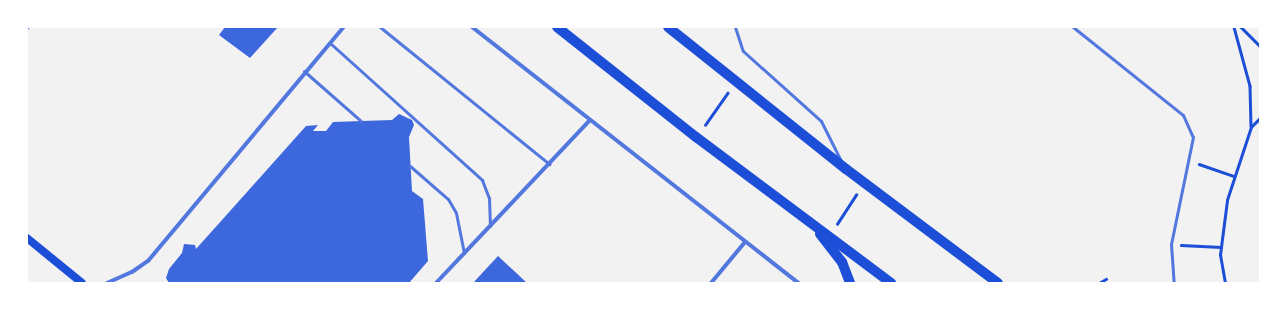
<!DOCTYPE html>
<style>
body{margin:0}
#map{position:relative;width:1287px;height:310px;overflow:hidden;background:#f2f2f2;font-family:"Alegreya Sans",sans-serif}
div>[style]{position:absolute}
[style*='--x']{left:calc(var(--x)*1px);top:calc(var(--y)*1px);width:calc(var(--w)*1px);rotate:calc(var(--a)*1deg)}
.building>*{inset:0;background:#3d67dc}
.path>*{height:2.5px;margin:-1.25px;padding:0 1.25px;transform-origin:1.25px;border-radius:1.25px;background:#1d4ed8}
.service>*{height:3px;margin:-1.5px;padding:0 1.5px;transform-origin:1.5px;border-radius:1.5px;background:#5277de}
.minor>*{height:4px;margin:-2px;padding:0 2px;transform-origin:2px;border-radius:2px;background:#5277de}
.secondary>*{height:8px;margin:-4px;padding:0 4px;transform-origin:4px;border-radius:4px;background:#1d4ed8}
.primary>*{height:10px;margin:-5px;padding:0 5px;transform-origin:5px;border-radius:5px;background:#1d4ed8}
span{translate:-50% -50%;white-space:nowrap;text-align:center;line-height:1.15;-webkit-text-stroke:3px #fff;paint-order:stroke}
.frame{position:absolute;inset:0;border:28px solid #fff;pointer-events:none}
</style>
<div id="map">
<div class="building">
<i style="clip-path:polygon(225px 27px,278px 27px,250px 58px,219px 35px)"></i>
<i style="clip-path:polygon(399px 114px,412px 120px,414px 125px,409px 137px,412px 191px,423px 199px,428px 261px,409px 283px,169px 283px,166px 278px,169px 269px,182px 253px,184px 244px,195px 245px,196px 249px,306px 126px,318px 125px,313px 131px,326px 131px,333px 122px,392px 120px)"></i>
<i style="clip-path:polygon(498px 256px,527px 283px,473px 283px)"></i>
</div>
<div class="path">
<i style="--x:1234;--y:27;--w:61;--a:74.8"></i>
<i style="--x:1250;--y:86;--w:40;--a:88.6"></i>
<i style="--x:1241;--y:27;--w:27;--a:45"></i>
<i style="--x:705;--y:125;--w:39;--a:-55"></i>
<i style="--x:1199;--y:164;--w:36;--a:19"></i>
<i style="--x:837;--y:224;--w:35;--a:-57"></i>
<i style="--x:1181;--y:245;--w:40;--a:2.9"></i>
<i style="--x:1099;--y:283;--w:8;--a:-30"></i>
<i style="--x:1225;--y:283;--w:28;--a:-100"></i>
<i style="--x:1220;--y:255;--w:55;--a:-82.7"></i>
<i style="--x:1227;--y:200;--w:77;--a:-71.8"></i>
<i style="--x:1251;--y:127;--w:13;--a:-45"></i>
</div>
<div class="service">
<i style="--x:380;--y:27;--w:218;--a:39"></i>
<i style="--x:735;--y:27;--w:25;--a:72"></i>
<i style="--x:743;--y:51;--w:105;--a:41.9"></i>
<i style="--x:821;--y:121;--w:45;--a:63.4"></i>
<i style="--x:1073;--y:27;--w:141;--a:38.7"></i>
<i style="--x:1183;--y:115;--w:24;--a:66"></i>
<i style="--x:1193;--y:137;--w:109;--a:101.6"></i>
<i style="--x:1171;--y:244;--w:39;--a:86"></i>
<i style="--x:330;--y:43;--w:205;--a:42"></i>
<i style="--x:482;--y:180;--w:19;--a:69"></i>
<i style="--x:489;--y:198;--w:28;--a:88"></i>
<i style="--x:304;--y:71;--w:76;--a:41.3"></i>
<i style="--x:410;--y:166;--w:50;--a:41"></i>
<i style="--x:448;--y:199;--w:16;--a:60"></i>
<i style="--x:456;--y:213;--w:41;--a:78.7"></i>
</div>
<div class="minor">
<i style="--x:472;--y:27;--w:415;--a:38.1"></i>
<i style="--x:27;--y:28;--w:1;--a:-45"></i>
<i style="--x:107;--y:283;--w:27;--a:-24"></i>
<i style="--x:132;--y:272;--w:19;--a:-35"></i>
<i style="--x:148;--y:261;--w:305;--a:-50.1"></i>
<i style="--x:436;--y:283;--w:224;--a:-46.6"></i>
<i style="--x:711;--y:283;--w:53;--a:-50.3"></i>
</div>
<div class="secondary">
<i style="--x:27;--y:238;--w:71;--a:39.3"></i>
</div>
<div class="primary">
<i style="--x:557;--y:27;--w:177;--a:38.4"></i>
<i style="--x:696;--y:137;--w:244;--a:36.8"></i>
<i style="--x:668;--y:27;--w:228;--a:38.6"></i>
<i style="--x:846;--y:169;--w:190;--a:36.9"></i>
<i style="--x:820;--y:234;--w:36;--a:52"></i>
<i style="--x:842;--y:262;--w:22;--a:69"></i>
</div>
<div class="frame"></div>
</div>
